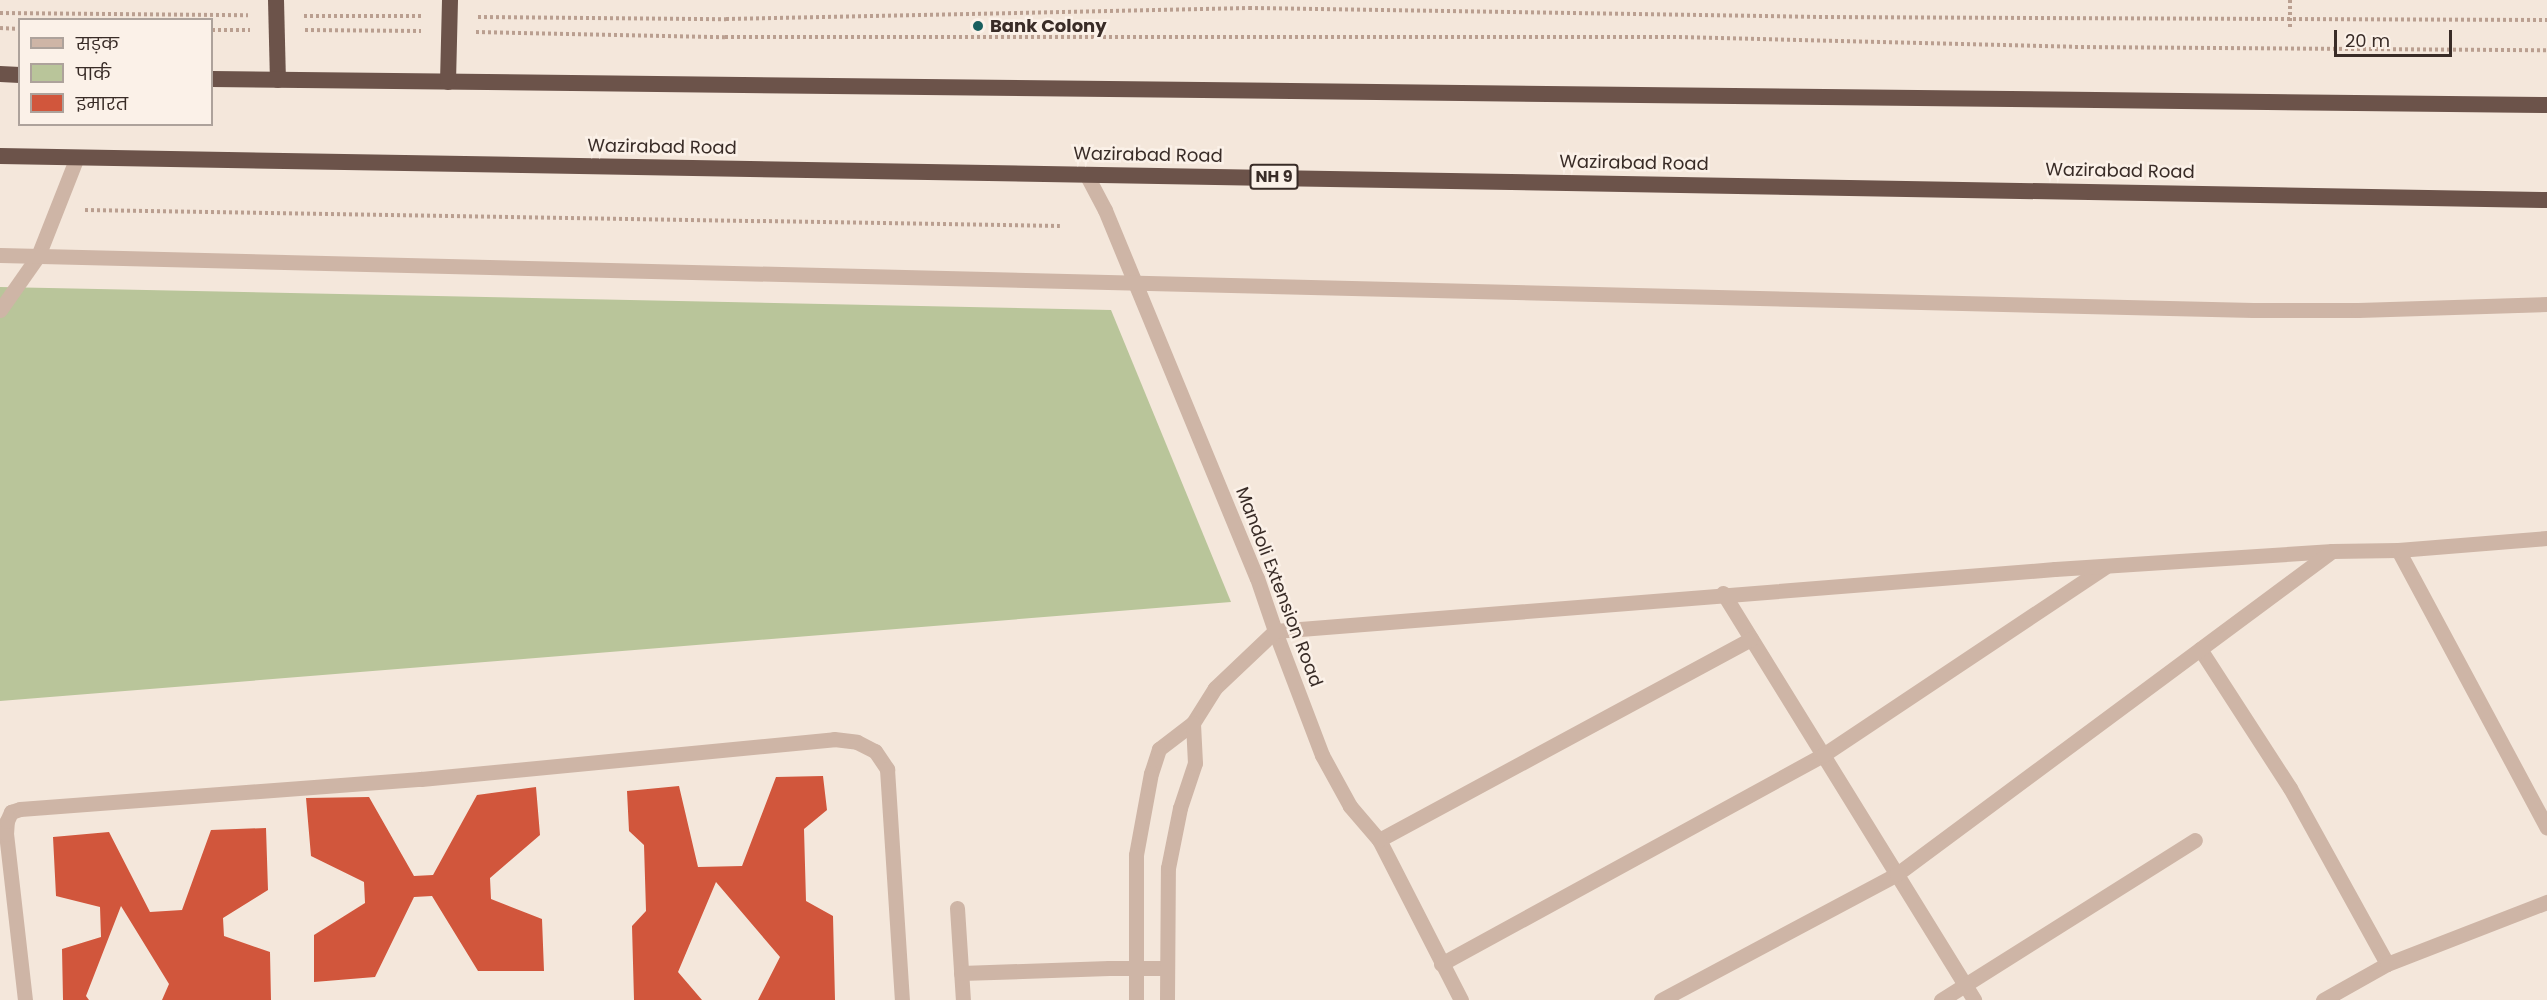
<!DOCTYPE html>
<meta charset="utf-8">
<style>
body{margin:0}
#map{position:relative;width:2547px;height:1000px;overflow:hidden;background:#f4e7db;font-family:Poppins,"Noto Sans Devanagari",sans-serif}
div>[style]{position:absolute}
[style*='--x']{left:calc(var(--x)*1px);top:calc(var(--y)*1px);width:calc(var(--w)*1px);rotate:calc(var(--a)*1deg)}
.green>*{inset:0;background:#b9c59a}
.building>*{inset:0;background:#d1563c}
.path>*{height:4px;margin-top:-2px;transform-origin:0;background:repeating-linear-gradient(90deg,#ba9f90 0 3px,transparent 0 6px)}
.service>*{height:15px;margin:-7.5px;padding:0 7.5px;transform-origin:7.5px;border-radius:7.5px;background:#ceb5a6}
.minor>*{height:15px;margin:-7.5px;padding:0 7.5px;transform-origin:7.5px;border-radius:7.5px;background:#ceb5a6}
.tertiary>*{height:15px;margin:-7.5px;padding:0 7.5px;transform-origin:7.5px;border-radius:7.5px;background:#ceb5a6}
.trunk>*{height:16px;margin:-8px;padding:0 8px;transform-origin:8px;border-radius:8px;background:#6c534a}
.dots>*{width:16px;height:16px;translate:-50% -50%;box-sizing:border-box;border:3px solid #fbf1e8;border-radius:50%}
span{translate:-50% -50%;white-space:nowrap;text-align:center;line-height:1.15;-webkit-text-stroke:5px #fbf1e8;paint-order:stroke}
.shield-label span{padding:2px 4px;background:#fbf1e8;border:2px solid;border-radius:4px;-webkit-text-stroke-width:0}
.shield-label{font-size:16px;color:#392c27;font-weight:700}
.poi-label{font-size:18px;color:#392c27;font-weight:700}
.left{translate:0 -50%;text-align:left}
.street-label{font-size:18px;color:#392c27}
.legend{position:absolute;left:18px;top:18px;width:195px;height:108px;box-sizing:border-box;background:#fbf1e8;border:2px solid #ada29b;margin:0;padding:8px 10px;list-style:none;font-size:18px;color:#392c27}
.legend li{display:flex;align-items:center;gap:12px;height:30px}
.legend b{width:30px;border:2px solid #ada29b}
.scale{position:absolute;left:2334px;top:30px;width:118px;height:27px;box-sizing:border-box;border:3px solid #392c27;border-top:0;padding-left:8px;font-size:18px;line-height:21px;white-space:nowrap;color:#392c27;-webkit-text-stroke:4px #fbf1e8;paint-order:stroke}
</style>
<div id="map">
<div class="green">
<i style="clip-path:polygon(0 287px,1111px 310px,1231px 602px,0 701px)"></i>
</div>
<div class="building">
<i style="clip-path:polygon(823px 776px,827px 810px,804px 829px,806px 901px,833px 916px,835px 1000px,758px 1000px,780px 957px,716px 882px,678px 972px,702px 1000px,634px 1000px,632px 926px,646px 911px,644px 845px,629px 831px,627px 791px,679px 786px,698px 867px,742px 866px,776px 777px)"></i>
<i style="clip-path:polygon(536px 787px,540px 835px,490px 878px,491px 899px,542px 919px,544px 971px,478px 971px,432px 896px,414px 897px,375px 977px,314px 982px,314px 935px,365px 903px,364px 882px,311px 856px,306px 798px,369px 797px,414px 876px,433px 875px,477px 795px)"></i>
<i style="clip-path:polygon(266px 828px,268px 890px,223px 918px,224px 936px,270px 952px,271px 1000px,162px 1000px,169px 984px,121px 906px,86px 996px,89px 1000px,63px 1000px,62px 949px,101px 937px,100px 907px,56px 896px,53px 837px,109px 832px,150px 912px,182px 910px,211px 830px)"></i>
</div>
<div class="path">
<i style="--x:2290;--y:0;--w:30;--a:90"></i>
<i style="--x:0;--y:13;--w:248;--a:0.5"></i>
<i style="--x:304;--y:16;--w:118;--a:0"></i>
<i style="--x:478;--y:17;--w:248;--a:0.5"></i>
<i style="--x:726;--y:19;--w:523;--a:-1.2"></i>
<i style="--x:1249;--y:8;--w:570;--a:0.9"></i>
<i style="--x:1819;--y:17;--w:728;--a:0.24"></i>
<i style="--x:0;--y:28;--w:20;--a:3"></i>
<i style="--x:212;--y:30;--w:38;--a:0"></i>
<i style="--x:305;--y:30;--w:116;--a:0.5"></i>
<i style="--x:476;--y:32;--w:249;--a:1.2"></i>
<i style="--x:725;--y:37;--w:954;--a:0"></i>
<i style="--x:1679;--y:37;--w:396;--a:1.4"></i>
<i style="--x:2075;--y:47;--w:472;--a:0.4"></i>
<i style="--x:85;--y:210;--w:975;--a:0.94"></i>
</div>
<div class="service">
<i style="--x:0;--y:310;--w:66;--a:-54.9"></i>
<i style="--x:38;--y:256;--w:106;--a:-68.5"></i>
<i style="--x:957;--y:908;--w:92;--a:86.3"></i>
<i style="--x:961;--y:973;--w:148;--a:-1.9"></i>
<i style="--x:1109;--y:968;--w:58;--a:0"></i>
<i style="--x:25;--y:1000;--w:167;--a:-96.5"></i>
<i style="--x:6;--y:834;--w:13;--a:-86"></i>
<i style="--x:7;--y:821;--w:10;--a:-66"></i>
<i style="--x:11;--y:812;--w:9;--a:-18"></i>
<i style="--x:20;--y:809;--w:402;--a:-4.3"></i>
<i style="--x:421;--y:779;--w:415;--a:-5.5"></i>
<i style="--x:834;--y:739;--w:23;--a:7"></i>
<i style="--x:857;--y:742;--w:20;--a:27"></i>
<i style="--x:875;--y:751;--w:22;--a:56"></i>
<i style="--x:887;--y:769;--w:231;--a:86.3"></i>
</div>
<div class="minor">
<i style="--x:2398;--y:550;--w:315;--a:61.8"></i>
<i style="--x:1723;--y:593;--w:478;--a:58.3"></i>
<i style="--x:2200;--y:649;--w:166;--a:57.1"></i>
<i style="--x:2290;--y:788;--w:201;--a:61.1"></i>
<i style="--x:1379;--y:840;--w:423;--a:-28.4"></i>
<i style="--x:1441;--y:964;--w:435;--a:-28.7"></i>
<i style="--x:1823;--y:755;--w:339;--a:-33.7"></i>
<i style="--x:1461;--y:1000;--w:180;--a:-117.1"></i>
<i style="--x:1379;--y:840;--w:45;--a:-130.5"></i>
<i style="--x:1350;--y:806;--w:58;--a:-118.8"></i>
<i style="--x:1322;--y:755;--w:133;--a:-110.8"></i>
<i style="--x:1275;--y:631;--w:782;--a:-4.54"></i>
<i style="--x:2055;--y:569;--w:278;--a:-3.7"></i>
<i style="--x:2332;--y:551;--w:66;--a:-0.9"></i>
<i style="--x:2398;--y:550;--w:149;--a:-4.6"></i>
<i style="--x:1661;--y:1000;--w:268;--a:-28.1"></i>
<i style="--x:1897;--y:874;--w:542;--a:-36.59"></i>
<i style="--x:1941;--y:1000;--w:300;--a:-32.2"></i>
<i style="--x:2323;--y:1000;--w:73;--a:-29.4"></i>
<i style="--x:2387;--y:964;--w:172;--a:-21.2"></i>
</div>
<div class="tertiary">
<i style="--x:1086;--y:174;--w:41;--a:62.2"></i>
<i style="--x:1105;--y:210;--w:398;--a:67.6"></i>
<i style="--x:1257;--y:578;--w:56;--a:71.2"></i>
<i style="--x:1275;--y:631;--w:83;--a:136.5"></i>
<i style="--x:1215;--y:688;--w:41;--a:122.2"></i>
<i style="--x:1193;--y:723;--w:43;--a:142.6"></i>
<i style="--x:1159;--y:749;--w:25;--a:108"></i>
<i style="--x:1151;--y:773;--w:83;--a:100.4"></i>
<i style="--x:1136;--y:855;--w:145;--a:90"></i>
<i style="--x:0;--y:255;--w:2254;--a:1.4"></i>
<i style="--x:2253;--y:310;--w:105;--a:0"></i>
<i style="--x:2358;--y:310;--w:189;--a:-1.8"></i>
<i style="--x:1167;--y:1000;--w:132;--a:-89.6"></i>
<i style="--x:1168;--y:868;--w:61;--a:-78.7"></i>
<i style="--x:1180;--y:808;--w:47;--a:-71.6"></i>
<i style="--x:1195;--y:763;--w:40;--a:-92.9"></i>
</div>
<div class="trunk">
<i style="--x:276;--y:0;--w:80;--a:88.6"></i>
<i style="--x:0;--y:74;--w:20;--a:3"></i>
<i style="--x:212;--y:79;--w:2335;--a:0.64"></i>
<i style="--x:448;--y:82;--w:82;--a:-88.6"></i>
<i style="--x:0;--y:156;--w:2547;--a:0.99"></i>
</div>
<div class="dots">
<i style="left:978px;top:26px;background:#195f5f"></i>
</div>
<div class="shield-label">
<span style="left:1274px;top:177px">NH 9</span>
</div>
<div class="poi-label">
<span class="left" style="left:990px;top:26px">Bank Colony</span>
</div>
<div class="street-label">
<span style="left:662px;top:147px;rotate:1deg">Wazirabad Road</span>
<span style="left:1148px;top:155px;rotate:1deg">Wazirabad Road</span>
<span style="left:1634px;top:163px;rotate:1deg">Wazirabad Road</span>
<span style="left:2120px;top:171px;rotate:1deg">Wazirabad Road</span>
<span style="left:1279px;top:587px;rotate:69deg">Mandoli Extension Road</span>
</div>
<ul class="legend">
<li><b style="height:8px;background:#ceb5a6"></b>सड़क</li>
<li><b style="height:16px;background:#b9c59a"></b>पार्क</li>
<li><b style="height:16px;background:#d1563c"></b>इमारत</li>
</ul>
<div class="scale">20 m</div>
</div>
